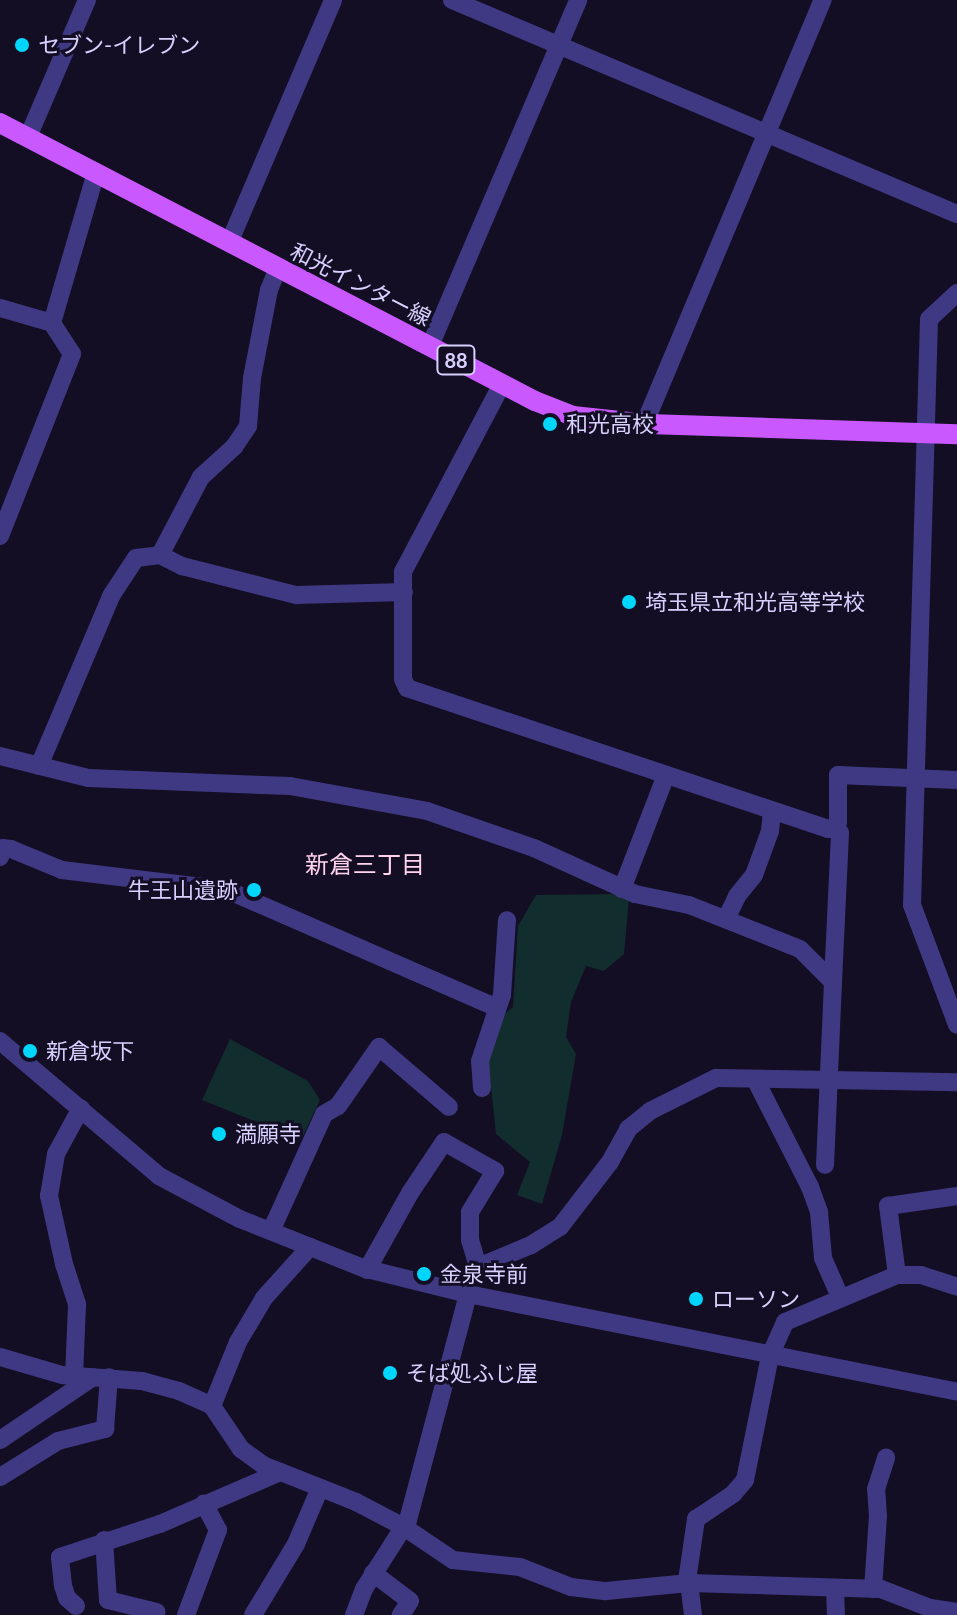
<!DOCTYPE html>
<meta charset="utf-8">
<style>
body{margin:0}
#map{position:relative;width:957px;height:1615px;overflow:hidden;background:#130e24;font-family:Lato,"Noto Sans JP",sans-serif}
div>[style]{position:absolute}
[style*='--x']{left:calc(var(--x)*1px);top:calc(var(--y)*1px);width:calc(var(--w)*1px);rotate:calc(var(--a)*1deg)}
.green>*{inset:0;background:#112d2e}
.minor>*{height:18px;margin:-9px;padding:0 9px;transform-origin:9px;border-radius:9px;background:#3f3983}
.major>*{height:20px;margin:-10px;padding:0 10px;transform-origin:10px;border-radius:10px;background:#c958ff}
.dots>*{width:22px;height:22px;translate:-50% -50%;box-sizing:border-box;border:4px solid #130e24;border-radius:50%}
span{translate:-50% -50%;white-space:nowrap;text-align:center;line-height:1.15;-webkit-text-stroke:6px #130e24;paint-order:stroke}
.shield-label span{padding:2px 6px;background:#130e24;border:2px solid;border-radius:6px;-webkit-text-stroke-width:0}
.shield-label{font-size:20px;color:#d8d1ff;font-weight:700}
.poi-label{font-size:22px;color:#d8d1ff}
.left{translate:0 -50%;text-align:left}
.right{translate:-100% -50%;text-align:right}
.street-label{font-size:22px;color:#d8d1ff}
.neighbourhood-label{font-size:24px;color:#ffd3ed}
</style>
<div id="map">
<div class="green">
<i style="clip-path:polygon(618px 894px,629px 898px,624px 954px,604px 971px,586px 966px,571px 1002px,566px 1037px,576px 1054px,562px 1135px,542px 1204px,517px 1195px,530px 1162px,496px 1134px,488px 1059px,502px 1016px,513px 1007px,518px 926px,536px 895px)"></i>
<i style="clip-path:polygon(230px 1039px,308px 1081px,320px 1100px,301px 1140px,202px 1100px)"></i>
</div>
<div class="minor">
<i style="--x:452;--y:0;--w:548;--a:22.97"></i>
<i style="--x:28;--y:137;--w:149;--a:-66.7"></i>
<i style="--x:229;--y:243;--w:264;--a:-66.8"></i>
<i style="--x:957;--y:293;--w:38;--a:137"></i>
<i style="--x:929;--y:319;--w:586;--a:91.66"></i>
<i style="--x:912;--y:905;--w:128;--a:69.4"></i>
<i style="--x:0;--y:308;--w:54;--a:16.1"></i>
<i style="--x:430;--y:346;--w:376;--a:-66.8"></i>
<i style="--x:502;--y:384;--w:212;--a:117.8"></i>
<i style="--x:403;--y:572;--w:107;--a:90"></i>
<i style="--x:403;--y:679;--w:10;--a:66"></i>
<i style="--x:407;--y:688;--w:444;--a:18.5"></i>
<i style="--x:828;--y:829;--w:8;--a:-7"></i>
<i style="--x:836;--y:828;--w:6;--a:-72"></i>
<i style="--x:838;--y:822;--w:47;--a:-90"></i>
<i style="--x:838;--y:775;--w:119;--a:2.4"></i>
<i style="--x:648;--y:424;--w:11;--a:-85"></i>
<i style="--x:649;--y:413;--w:448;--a:-67.2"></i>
<i style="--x:0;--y:536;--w:196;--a:-68.4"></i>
<i style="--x:72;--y:354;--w:37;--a:-123"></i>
<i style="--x:52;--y:323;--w:156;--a:-73.7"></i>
<i style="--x:160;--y:555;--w:88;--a:-62.3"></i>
<i style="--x:201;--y:477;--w:45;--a:-42.3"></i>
<i style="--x:234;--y:447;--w:25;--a:-56"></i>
<i style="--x:248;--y:426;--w:48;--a:-85.2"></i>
<i style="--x:252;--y:378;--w:90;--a:-79.1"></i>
<i style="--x:269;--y:290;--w:24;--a:-68"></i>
<i style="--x:0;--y:756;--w:91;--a:14"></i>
<i style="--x:88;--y:778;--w:202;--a:2.3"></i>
<i style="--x:290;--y:786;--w:139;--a:10.3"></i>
<i style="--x:427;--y:811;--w:113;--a:19.1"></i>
<i style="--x:534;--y:848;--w:111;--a:24.5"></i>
<i style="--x:635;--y:894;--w:55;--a:11.5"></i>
<i style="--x:689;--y:905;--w:119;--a:21.6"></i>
<i style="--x:800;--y:949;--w:47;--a:45"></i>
<i style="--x:833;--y:982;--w:183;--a:92.5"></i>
<i style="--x:39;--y:766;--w:185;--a:-67"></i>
<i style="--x:111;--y:596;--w:45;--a:-56.7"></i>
<i style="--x:136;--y:558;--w:24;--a:-7"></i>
<i style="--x:160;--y:555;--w:25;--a:27"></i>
<i style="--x:182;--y:566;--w:118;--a:14.3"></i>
<i style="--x:296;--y:595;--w:108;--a:-1.6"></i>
<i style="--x:0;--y:857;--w:9;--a:-72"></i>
<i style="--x:3;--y:848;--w:8;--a:7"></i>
<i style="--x:11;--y:849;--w:55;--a:22.4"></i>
<i style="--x:62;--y:870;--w:166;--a:6.9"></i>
<i style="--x:227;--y:890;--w:295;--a:23.6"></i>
<i style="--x:622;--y:889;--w:122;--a:-68.9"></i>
<i style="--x:726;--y:919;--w:25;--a:-64"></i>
<i style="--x:737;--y:896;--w:27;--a:-51"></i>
<i style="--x:754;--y:875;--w:47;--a:-70"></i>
<i style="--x:770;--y:831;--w:20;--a:-84"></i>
<i style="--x:833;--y:982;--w:149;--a:-87.3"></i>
<i style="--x:840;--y:833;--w:6;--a:-129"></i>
<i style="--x:0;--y:1041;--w:209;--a:40.3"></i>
<i style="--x:159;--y:1176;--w:92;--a:28"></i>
<i style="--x:240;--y:1219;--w:132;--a:21.7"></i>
<i style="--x:363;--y:1268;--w:108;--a:13.9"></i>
<i style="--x:468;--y:1294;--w:499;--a:11.3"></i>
<i style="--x:755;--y:1079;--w:121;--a:63"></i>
<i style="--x:810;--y:1187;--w:27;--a:70"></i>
<i style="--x:819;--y:1212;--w:46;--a:85"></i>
<i style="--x:823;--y:1258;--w:43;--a:66.4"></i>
<i style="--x:482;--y:1088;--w:27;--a:-94"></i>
<i style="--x:480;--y:1061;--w:70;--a:-71.6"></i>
<i style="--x:502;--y:995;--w:75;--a:-86.2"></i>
<i style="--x:271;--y:1231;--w:128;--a:-65.6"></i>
<i style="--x:324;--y:1114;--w:16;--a:-30"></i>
<i style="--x:338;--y:1106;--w:72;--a:-55.2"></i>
<i style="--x:379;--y:1047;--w:92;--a:40.6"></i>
<i style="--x:367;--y:1270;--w:88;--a:-60.8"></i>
<i style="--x:410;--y:1193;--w:61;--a:-56.3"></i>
<i style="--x:444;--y:1142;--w:59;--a:29.6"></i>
<i style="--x:495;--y:1171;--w:48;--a:121.4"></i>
<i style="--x:470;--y:1212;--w:28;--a:90"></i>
<i style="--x:470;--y:1240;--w:28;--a:73"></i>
<i style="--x:897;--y:1275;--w:70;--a:-97.4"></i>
<i style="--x:888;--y:1206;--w:70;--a:-8.2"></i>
<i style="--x:462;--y:1293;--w:15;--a:-70"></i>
<i style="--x:467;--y:1279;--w:16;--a:-47"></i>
<i style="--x:478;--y:1267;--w:57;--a:-22.5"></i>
<i style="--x:531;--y:1245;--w:34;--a:-32"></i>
<i style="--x:560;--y:1227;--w:82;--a:-52.4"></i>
<i style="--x:610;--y:1162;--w:38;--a:-61"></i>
<i style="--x:628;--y:1129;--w:28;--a:-39"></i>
<i style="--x:650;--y:1111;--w:74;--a:-26.6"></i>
<i style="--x:716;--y:1078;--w:241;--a:1"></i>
<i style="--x:0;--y:1357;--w:65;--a:16.2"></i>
<i style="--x:62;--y:1375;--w:80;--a:4.3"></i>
<i style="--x:142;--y:1381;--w:38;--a:15"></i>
<i style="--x:179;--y:1391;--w:36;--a:24"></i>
<i style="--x:212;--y:1406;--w:52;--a:56"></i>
<i style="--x:241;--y:1449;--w:27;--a:36"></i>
<i style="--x:263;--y:1465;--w:100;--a:21.7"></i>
<i style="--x:356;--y:1502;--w:54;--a:27.5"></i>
<i style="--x:404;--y:1527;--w:59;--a:34"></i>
<i style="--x:453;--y:1560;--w:67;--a:6"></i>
<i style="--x:520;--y:1567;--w:55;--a:21.4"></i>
<i style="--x:571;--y:1587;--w:35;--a:7"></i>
<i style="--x:606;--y:1591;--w:83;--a:-5.5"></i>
<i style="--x:689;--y:1583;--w:192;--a:1.8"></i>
<i style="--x:881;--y:1589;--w:53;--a:21.2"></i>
<i style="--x:930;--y:1608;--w:27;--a:8"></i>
<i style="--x:74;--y:1377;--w:73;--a:-87.6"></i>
<i style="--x:77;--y:1304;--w:42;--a:-108"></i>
<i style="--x:64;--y:1264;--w:70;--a:-102.4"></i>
<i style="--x:49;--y:1196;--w:43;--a:-80.5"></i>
<i style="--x:56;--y:1154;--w:52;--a:-61.5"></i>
<i style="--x:212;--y:1406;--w:69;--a:-67.9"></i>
<i style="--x:238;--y:1342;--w:51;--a:-59.4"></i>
<i style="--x:264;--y:1298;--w:69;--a:-48"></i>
<i style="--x:0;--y:1440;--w:112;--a:-34.1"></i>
<i style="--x:0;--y:1477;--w:68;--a:-31.8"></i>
<i style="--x:58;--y:1441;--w:49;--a:-14.3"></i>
<i style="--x:105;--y:1429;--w:52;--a:-85.6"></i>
<i style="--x:104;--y:1540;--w:60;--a:86.2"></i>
<i style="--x:108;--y:1600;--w:50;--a:13.8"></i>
<i style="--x:373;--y:1573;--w:46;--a:37.1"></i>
<i style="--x:410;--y:1601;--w:17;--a:123"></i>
<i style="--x:835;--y:1588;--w:27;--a:88"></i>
<i style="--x:873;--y:1589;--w:73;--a:-86.1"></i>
<i style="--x:878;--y:1516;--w:27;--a:-94"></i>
<i style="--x:876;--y:1489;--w:33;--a:-72"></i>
<i style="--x:76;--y:1606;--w:12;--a:-138"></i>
<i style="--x:67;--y:1598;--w:13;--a:-108"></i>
<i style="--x:63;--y:1586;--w:29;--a:-96"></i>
<i style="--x:60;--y:1557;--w:105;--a:-18.3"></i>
<i style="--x:160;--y:1524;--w:131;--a:-23.4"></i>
<i style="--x:186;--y:1615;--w:91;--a:-69.4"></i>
<i style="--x:218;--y:1530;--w:30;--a:-118"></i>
<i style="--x:253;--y:1615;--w:83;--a:-58.8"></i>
<i style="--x:296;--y:1544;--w:61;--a:-66.8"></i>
<i style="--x:354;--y:1615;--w:28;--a:-69"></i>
<i style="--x:364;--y:1589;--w:82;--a:-57.5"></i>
<i style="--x:408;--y:1520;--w:234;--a:-75.1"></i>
<i style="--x:693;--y:1615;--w:41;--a:-97"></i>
<i style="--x:688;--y:1574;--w:56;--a:-81.7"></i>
<i style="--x:696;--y:1519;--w:45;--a:-34"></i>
<i style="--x:733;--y:1494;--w:18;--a:-49"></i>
<i style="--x:745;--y:1480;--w:126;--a:-78.6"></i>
<i style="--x:770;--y:1356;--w:37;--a:-66"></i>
<i style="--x:785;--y:1322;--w:121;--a:-22.8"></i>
<i style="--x:897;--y:1275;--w:24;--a:0"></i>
<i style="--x:921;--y:1275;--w:38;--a:18"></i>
</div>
<div class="major">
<i style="--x:0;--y:123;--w:603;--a:27.46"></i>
<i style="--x:535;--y:401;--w:41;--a:21.5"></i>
<i style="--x:573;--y:416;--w:75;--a:6.1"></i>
<i style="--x:648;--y:424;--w:309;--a:1.9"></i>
</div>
<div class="dots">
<i style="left:22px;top:45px;background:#00d6fc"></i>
<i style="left:550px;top:424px;background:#00d6fc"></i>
<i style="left:629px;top:602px;background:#00d6fc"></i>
<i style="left:254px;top:890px;background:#00d6fc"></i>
<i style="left:30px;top:1051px;background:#00d6fc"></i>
<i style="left:219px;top:1134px;background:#00d6fc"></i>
<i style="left:424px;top:1274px;background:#00d6fc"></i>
<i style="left:696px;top:1299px;background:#00d6fc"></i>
<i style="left:390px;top:1373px;background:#00d6fc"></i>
</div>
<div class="shield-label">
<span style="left:456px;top:360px">88</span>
</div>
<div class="poi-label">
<span class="left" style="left:38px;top:45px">セブン-イレブン</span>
<span class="left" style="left:566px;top:424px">和光高校</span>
<span class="left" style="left:645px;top:602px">埼玉県立和光高等学校</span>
<span class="right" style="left:238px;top:890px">牛王山遺跡</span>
<span class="left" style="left:46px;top:1051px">新倉坂下</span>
<span class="left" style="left:235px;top:1134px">満願寺</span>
<span class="left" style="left:440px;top:1274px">金泉寺前</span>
<span class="left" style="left:712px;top:1299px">ローソン</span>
<span class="left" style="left:406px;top:1373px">そば処ふじ屋</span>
</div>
<div class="street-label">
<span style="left:361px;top:284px;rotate:27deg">和光インター線</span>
</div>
<div class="neighbourhood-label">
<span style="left:365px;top:864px">新倉三丁目</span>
</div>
</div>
